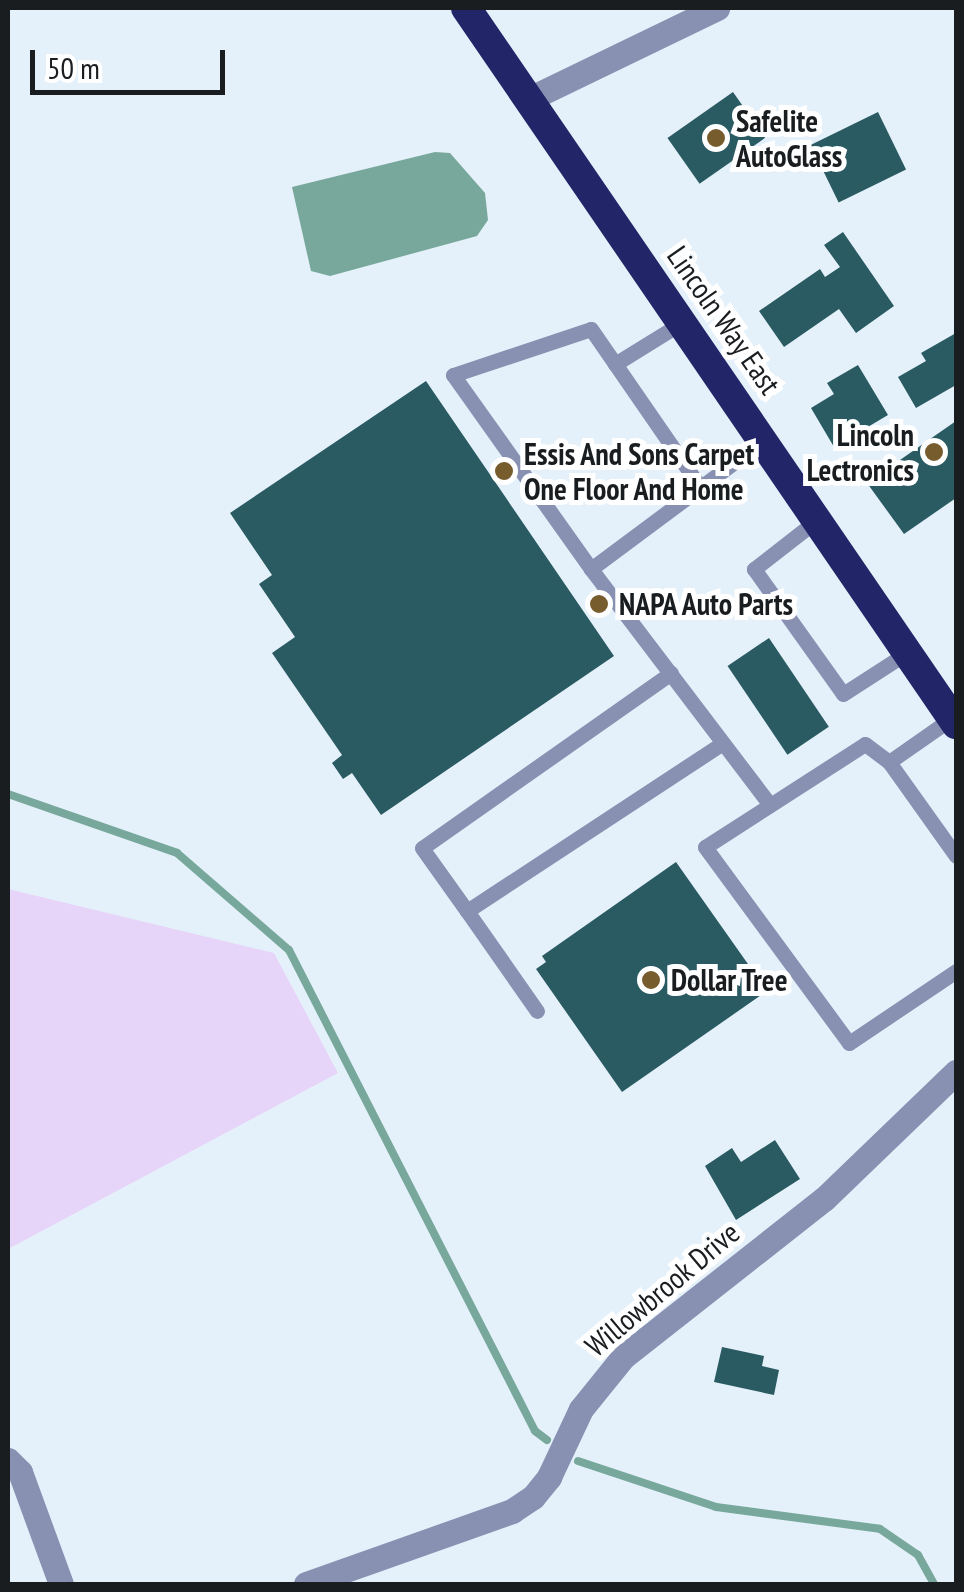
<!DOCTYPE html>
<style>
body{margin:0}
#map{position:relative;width:964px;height:1592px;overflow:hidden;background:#e5f1fa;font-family:"PT Sans Narrow",sans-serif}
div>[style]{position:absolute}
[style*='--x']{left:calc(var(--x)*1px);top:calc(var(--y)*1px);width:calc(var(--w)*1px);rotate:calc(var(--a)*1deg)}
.green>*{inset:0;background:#e6d5f8}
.water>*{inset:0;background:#78a89b}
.stream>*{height:8px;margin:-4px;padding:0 4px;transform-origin:4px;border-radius:4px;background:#78a89b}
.building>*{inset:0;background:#2a5b63;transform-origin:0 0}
.lane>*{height:15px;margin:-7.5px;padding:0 7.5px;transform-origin:7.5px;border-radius:7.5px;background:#8991b3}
.street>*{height:25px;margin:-12.5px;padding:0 12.5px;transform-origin:12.5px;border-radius:12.5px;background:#8991b3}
.highway>*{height:30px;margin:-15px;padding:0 15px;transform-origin:15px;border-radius:15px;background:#222668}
.dots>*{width:28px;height:28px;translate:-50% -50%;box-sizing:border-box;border:5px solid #fff;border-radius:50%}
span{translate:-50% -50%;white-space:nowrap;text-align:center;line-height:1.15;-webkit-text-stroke:10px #fff;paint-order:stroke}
.poi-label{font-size:30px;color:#191d20;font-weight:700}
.left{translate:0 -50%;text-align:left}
.right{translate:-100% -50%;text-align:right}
.street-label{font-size:30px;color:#191d20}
.frame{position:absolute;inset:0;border:10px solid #191d20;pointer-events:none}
.scale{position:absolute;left:30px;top:50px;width:195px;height:45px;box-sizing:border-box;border:5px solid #191d20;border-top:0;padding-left:12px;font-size:30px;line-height:35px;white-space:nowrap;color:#191d20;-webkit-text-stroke:8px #fff;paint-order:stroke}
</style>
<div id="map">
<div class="green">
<i style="clip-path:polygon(8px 889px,274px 953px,338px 1073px,8px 1249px)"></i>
</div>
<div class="water">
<i style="clip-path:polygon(435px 152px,450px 153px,485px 193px,488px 220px,477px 236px,330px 276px,311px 271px,292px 187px)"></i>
</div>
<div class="stream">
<i style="--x:8;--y:794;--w:179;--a:19.2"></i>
<i style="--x:177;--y:853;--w:148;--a:40.9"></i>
<i style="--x:289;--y:950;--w:540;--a:62.91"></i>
<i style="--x:535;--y:1431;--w:15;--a:37"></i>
<i style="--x:578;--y:1461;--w:145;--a:18.4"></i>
<i style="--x:716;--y:1507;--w:165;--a:7.6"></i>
<i style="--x:880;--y:1529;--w:46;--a:34.4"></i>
<i style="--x:918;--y:1555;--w:33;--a:61"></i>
</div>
<div class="building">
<i style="left:733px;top:92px;width:56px;height:80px;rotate:55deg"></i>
<i style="left:878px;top:112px;width:64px;height:75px;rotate:64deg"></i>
<i style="clip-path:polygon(843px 232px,894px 306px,856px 333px,839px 309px,784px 347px,759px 311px,820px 269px,825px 277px,840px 267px,824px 245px)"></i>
<i style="clip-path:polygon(956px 333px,956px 385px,916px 408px,898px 377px,926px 361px,921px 353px)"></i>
<i style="clip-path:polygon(858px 365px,888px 415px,834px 447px,811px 408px,834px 394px,827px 383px)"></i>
<i style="clip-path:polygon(426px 381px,614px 656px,381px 815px,352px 773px,343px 779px,332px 763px,342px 755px,272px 653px,295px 637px,259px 584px,272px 575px,230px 513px)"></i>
<i style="clip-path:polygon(956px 421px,956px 498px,904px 534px,867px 483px)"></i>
<i style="left:769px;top:638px;width:107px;height:50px;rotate:56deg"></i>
<i style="clip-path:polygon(676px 862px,767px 991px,622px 1092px,536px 969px,546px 962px,542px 956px)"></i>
<i style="clip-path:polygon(775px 1140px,800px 1179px,736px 1220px,705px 1166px,732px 1148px,741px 1162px)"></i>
<i style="clip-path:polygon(722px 1347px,764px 1356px,762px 1366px,779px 1370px,774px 1395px,714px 1382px)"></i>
</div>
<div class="lane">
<i style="--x:615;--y:364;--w:80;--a:-31.7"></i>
<i style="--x:764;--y:440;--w:216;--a:143.3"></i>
<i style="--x:591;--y:569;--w:296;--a:52.8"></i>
<i style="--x:817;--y:520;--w:80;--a:142.1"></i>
<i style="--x:754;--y:569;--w:153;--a:54.5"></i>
<i style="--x:843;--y:694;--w:77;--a:-32.9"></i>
<i style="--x:591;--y:569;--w:238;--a:-125.4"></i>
<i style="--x:453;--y:375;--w:145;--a:-18.4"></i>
<i style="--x:591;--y:329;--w:192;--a:55.4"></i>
<i style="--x:671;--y:673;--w:304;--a:144.9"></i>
<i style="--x:422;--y:848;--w:77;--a:54.5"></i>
<i style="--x:467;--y:911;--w:306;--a:-33.3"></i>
<i style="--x:952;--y:718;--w:77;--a:145.1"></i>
<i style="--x:889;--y:762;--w:115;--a:54.5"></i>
<i style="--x:889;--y:762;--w:30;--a:-143"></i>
<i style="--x:865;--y:744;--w:190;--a:147.2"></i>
<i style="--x:705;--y:847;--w:243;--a:53.7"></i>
<i style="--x:849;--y:1043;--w:129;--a:-33.9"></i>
<i style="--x:467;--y:911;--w:122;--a:55"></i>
</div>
<div class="street">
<i style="--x:529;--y:99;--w:209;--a:-25.8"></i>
<i style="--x:8;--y:1460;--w:17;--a:45"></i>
<i style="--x:20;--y:1472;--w:119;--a:69.9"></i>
<i style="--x:306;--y:1584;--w:219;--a:-19.5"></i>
<i style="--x:512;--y:1511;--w:25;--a:-34"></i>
<i style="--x:533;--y:1497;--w:26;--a:-51"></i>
<i style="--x:549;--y:1477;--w:75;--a:-64.8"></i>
<i style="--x:581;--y:1409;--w:67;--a:-51.1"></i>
<i style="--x:623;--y:1357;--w:256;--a:-38.2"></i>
<i style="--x:824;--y:1199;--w:183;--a:-43.9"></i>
</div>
<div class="highway">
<i style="--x:466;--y:8;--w:868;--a:55.61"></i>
</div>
<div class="dots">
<i style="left:716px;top:138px;background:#775c2e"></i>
<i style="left:934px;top:452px;background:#775c2e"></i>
<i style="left:504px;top:471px;background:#775c2e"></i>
<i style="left:599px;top:604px;background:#775c2e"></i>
<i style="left:651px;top:980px;background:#775c2e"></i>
</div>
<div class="poi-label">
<span class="left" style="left:736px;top:138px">Safelite<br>AutoGlass</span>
<span class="right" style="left:914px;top:452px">Lincoln<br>Lectronics</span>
<span class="left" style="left:524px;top:471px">Essis And Sons Carpet<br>One Floor And Home</span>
<span class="left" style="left:619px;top:604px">NAPA Auto Parts</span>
<span class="left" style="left:671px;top:980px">Dollar Tree</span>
</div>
<div class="street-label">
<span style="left:724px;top:320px;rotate:55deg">Lincoln Way East</span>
<span style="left:662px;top:1289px;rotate:-40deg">Willowbrook Drive</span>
</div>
<div class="frame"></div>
<div class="scale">50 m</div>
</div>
